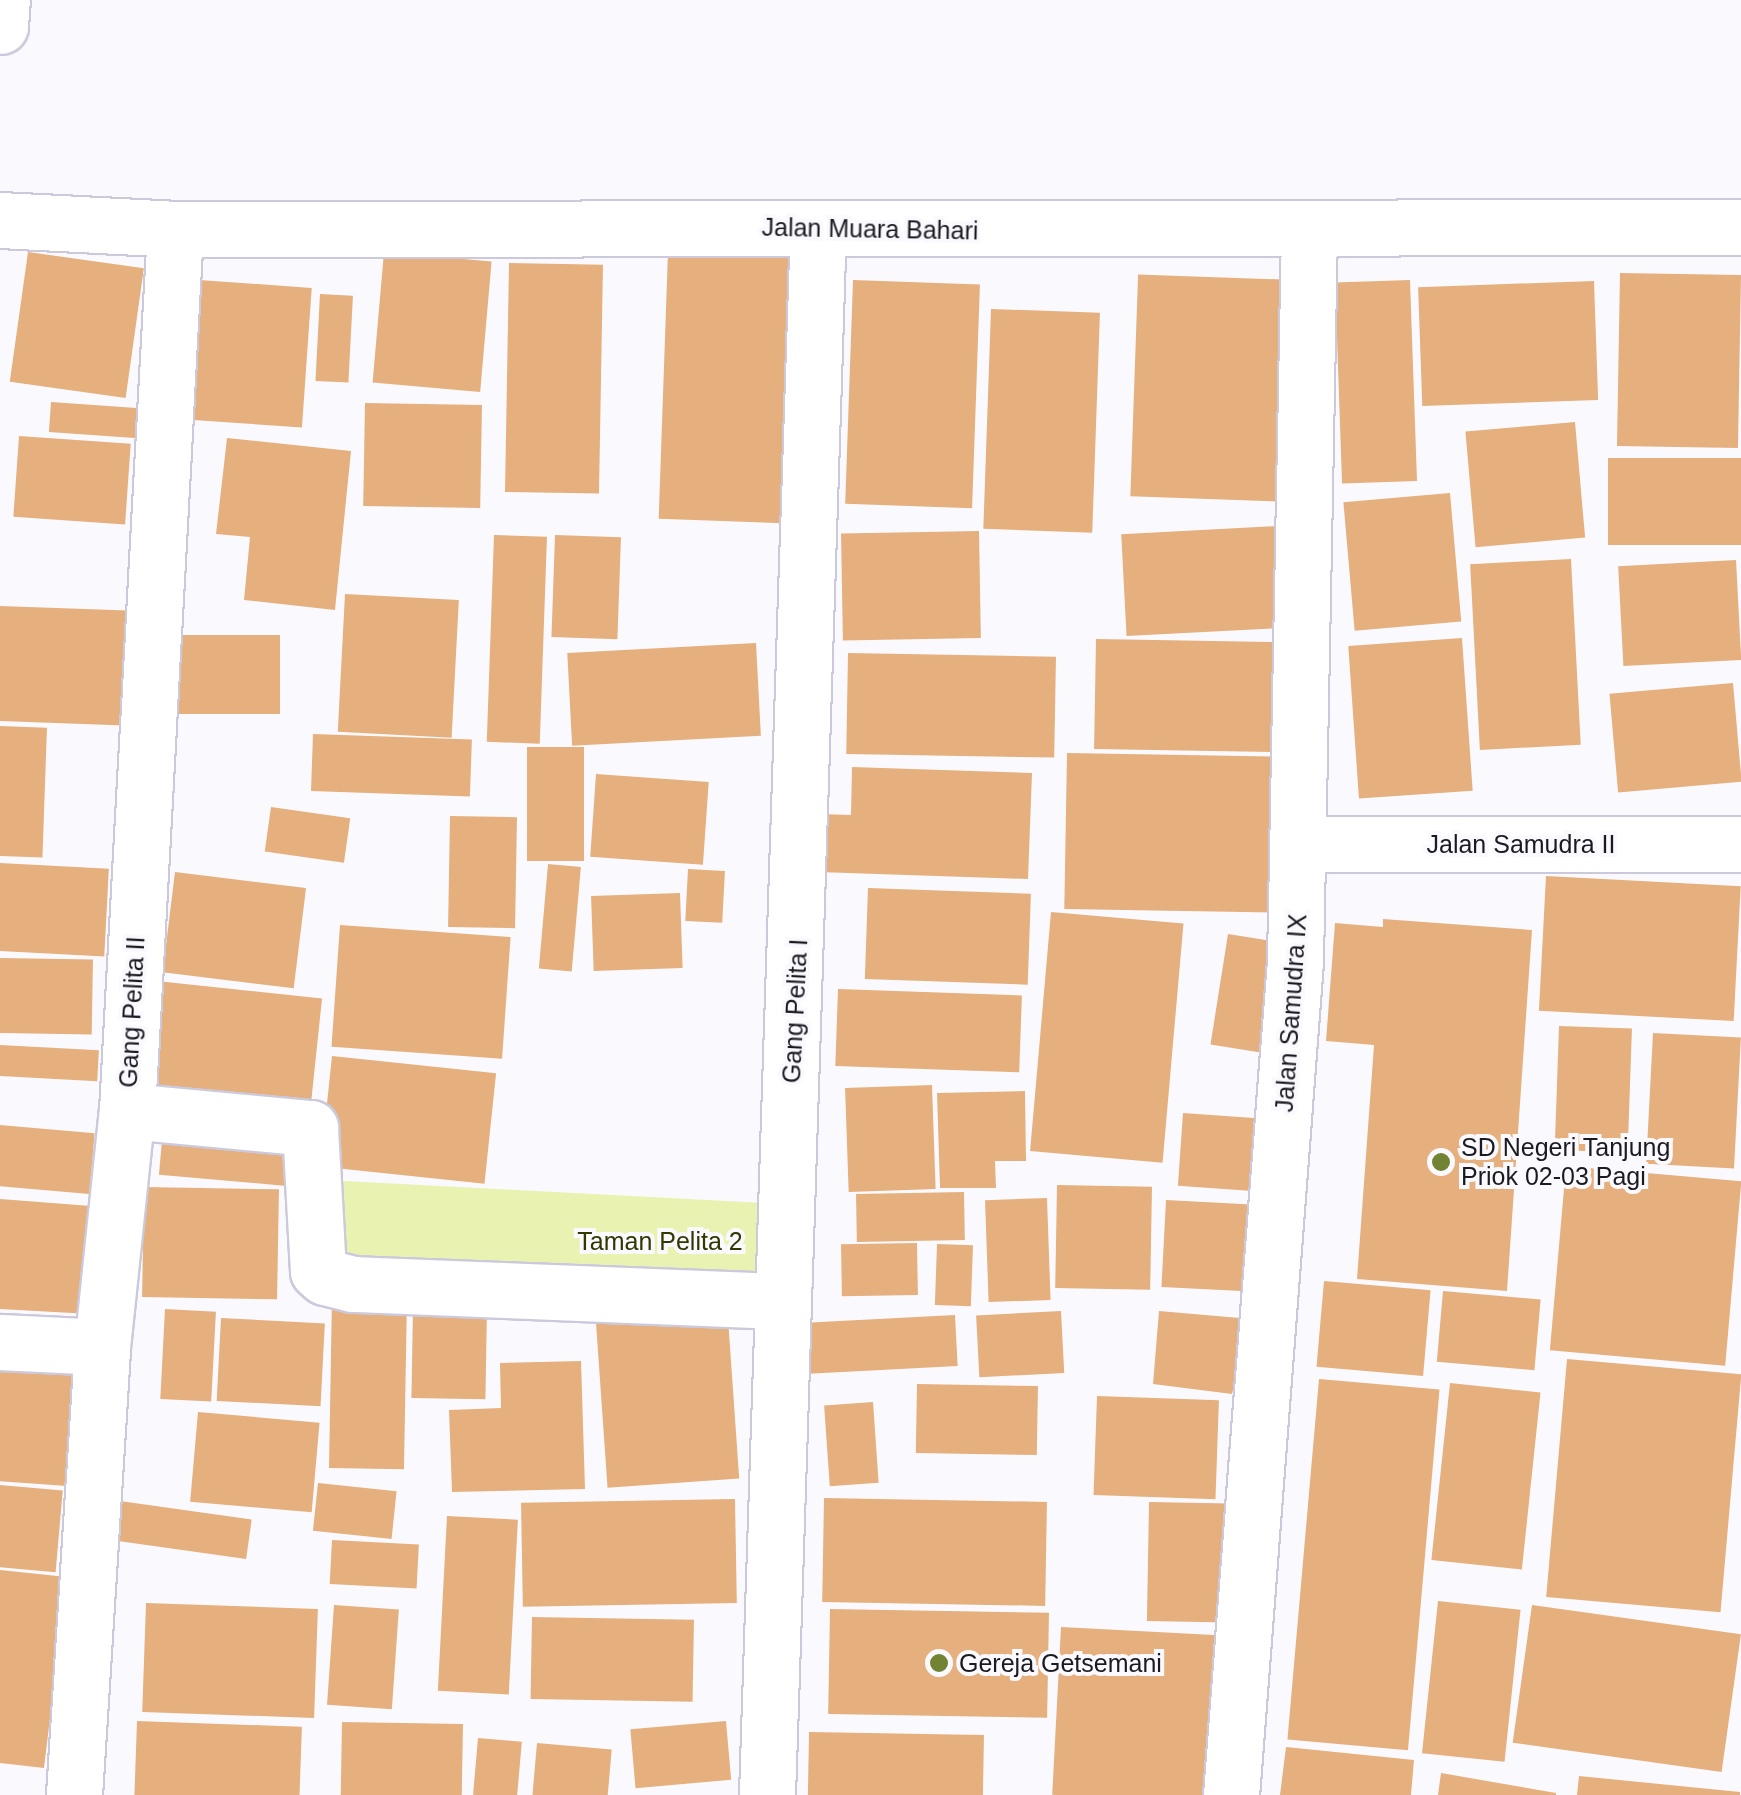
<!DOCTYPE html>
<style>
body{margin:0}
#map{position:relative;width:1741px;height:1795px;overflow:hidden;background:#fafafe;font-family:Arial,sans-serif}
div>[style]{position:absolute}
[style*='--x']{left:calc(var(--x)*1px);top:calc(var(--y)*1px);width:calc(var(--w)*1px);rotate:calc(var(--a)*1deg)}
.green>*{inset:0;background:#e9f2b1;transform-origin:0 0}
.building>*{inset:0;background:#e5b07d;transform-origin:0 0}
.roads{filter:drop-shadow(2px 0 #cbc9db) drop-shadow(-2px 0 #cbc9db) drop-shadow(0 2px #cbc9db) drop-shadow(0 -2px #cbc9db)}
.minor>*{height:55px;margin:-27.5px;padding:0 27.5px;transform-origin:27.5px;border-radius:27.5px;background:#fff}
.dots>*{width:28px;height:28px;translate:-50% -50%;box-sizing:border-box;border:5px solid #fafafe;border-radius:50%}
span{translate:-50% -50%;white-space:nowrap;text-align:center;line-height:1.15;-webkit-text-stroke:8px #fafafe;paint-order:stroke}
.street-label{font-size:25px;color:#1b1a21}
.poi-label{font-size:25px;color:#1b1a21}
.left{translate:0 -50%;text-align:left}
.park-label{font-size:25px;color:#333700}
</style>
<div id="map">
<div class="green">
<i style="left:326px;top:1180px;width:434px;height:87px;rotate:3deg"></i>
</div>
<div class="building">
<i style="left:28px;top:252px;width:117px;height:131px;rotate:8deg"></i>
<i style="left:384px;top:252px;width:108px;height:131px;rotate:5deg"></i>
<i style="left:668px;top:252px;width:142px;height:267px;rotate:2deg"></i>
<i style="left:509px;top:263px;width:94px;height:229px;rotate:1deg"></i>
<i style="left:1620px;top:273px;width:121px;height:173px;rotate:1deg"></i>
<i style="left:199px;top:280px;width:113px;height:140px;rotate:4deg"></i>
<i style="left:853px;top:280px;width:127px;height:224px;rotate:2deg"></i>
<i style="left:1296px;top:280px;width:222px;height:158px;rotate:92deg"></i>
<i style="left:1410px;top:280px;width:201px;height:75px;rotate:88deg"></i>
<i style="left:1594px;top:281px;width:119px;height:176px;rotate:88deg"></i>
<i style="left:320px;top:294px;width:33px;height:87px;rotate:3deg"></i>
<i style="left:991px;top:309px;width:109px;height:220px;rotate:2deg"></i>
<i style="left:51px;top:402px;width:93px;height:30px;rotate:4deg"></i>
<i style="left:365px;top:403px;width:117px;height:103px;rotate:1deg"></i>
<i style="left:1575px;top:422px;width:116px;height:110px;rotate:85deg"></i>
<i style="left:19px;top:436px;width:112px;height:81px;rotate:4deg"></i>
<i style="clip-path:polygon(227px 438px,351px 451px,335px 610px,244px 600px,250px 537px,216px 534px)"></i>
<i style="left:1741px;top:458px;width:87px;height:133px;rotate:90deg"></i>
<i style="left:1450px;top:493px;width:129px;height:107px;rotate:85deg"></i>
<i style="left:1278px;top:526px;width:102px;height:157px;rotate:87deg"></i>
<i style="left:979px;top:531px;width:107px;height:138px;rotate:89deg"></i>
<i style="left:494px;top:535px;width:53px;height:207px;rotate:2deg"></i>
<i style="left:555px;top:535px;width:66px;height:102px;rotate:2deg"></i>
<i style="left:1571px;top:559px;width:186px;height:101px;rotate:87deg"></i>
<i style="left:1736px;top:560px;width:100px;height:118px;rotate:87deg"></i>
<i style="left:345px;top:594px;width:114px;height:138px;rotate:3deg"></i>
<i style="left:0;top:606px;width:142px;height:115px;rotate:2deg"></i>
<i style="left:164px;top:635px;width:116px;height:79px"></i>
<i style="left:1462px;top:638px;width:153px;height:114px;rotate:86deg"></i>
<i style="left:1096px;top:639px;width:185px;height:110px;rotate:1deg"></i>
<i style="left:756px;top:643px;width:93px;height:189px;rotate:87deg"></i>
<i style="left:848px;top:653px;width:208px;height:101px;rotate:1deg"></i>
<i style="left:1733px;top:683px;width:99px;height:124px;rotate:85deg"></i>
<i style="left:0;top:726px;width:47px;height:130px;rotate:2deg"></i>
<i style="left:313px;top:734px;width:159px;height:57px;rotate:2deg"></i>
<i style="left:527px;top:747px;width:57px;height:114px"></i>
<i style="left:1067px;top:753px;width:210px;height:156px;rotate:1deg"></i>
<i style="clip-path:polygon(852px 767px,1032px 773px,1028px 879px,818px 872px,820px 814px,851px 815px)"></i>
<i style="left:596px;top:774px;width:113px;height:83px;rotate:4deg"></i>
<i style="left:271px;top:807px;width:80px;height:45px;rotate:8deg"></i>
<i style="left:450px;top:816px;width:67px;height:111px;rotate:1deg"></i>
<i style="left:0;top:863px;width:109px;height:88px;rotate:3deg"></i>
<i style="left:548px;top:864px;width:33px;height:105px;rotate:5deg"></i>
<i style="left:688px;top:869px;width:37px;height:52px;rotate:3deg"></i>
<i style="left:175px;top:872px;width:132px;height:101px;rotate:7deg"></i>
<i style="left:1546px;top:876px;width:195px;height:135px;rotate:3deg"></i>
<i style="left:868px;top:888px;width:163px;height:91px;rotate:2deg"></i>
<i style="left:680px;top:893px;width:75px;height:89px;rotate:88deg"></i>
<i style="left:1051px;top:912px;width:133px;height:240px;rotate:5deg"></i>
<i style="clip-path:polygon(1383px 919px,1532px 930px,1507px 1291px,1357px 1279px,1374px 1045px,1326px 1041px,1335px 923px,1383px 927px)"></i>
<i style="left:340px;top:925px;width:171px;height:122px;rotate:4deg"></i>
<i style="left:1228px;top:934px;width:60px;height:112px;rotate:9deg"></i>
<i style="left:0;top:958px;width:93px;height:75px;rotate:1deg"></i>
<i style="left:147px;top:980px;width:176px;height:122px;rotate:6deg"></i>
<i style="left:838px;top:989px;width:184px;height:77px;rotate:2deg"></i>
<i style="left:1559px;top:1026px;width:73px;height:124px;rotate:2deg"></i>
<i style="left:1653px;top:1033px;width:88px;height:131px;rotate:3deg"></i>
<i style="left:0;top:1045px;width:99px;height:31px;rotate:3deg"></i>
<i style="left:332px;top:1056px;width:165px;height:111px;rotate:6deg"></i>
<i style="left:932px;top:1085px;width:104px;height:87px;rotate:88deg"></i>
<i style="clip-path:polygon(1025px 1091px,1026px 1161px,995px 1161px,996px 1188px,940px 1188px,937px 1093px)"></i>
<i style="left:1183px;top:1113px;width:85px;height:73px;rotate:4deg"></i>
<i style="left:164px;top:1117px;width:139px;height:58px;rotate:5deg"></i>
<i style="left:0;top:1125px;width:95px;height:61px;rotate:5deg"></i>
<i style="left:1566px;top:1166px;width:176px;height:185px;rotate:5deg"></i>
<i style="left:1057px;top:1185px;width:95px;height:103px;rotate:1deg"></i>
<i style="left:144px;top:1187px;width:135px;height:110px;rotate:1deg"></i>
<i style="left:964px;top:1192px;width:48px;height:108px;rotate:89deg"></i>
<i style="left:1047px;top:1198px;width:102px;height:62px;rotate:88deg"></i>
<i style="clip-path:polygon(0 1199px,104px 1207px,90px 1314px,0 1309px)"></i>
<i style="left:1166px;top:1200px;width:95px;height:87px;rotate:3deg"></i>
<i style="left:917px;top:1243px;width:52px;height:76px;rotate:89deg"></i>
<i style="left:937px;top:1244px;width:36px;height:61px;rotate:2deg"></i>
<i style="left:1324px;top:1281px;width:107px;height:86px;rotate:5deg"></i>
<i style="left:1443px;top:1291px;width:98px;height:71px;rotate:5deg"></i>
<i style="left:332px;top:1296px;width:75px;height:172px;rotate:1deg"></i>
<i style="left:727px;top:1304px;width:175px;height:132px;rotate:86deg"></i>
<i style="left:413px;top:1307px;width:74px;height:91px;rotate:1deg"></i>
<i style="left:165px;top:1309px;width:51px;height:90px;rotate:3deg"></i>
<i style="left:1061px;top:1311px;width:62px;height:85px;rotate:87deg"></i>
<i style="clip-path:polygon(1159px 1311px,1251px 1319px,1232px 1394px,1153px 1384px)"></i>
<i style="left:955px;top:1315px;width:51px;height:149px;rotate:87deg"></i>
<i style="left:221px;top:1318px;width:104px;height:83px;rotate:3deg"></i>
<i style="left:0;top:1344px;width:91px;height:137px;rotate:4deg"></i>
<i style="left:1567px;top:1359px;width:175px;height:239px;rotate:5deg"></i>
<i style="clip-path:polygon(581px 1361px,585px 1489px,452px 1492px,449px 1410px,501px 1408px,500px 1363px)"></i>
<i style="left:1319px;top:1379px;width:121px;height:362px;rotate:5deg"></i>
<i style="left:1450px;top:1383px;width:91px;height:178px;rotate:6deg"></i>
<i style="left:917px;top:1384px;width:121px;height:69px;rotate:1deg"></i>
<i style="left:1097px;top:1396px;width:122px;height:99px;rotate:2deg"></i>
<i style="left:873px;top:1402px;width:81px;height:49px;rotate:86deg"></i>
<i style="left:198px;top:1412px;width:122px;height:90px;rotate:5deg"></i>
<i style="left:318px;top:1483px;width:79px;height:48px;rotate:6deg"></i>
<i style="left:0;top:1485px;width:63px;height:82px;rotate:5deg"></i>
<i style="left:824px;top:1498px;width:223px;height:104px;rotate:1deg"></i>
<i style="left:735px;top:1499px;width:104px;height:214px;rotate:89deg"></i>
<i style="left:120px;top:1501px;width:133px;height:40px;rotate:8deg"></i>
<i style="left:1149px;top:1502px;width:80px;height:119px;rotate:1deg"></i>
<i style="left:447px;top:1516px;width:71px;height:175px;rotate:3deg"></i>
<i style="left:332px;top:1540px;width:87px;height:44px;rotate:3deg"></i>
<i style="clip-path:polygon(0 1570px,67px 1577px,44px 1768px,0 1763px)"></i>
<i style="left:1438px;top:1601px;width:83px;height:153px;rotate:6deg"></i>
<i style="left:146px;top:1603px;width:172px;height:109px;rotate:2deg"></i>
<i style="left:334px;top:1605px;width:65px;height:100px;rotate:4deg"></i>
<i style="left:1532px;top:1605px;width:211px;height:139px;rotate:8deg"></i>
<i style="left:830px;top:1609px;width:219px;height:105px;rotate:1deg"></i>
<i style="left:532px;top:1617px;width:162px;height:82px;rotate:1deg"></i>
<i style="left:1061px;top:1627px;width:168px;height:168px;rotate:3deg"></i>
<i style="left:137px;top:1721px;width:165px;height:74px;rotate:2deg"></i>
<i style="left:726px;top:1721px;width:59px;height:96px;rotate:85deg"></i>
<i style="left:342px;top:1722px;width:121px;height:73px;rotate:1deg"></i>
<i style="left:809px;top:1732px;width:175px;height:63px;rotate:1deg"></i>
<i style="left:478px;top:1738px;width:44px;height:57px;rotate:5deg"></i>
<i style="left:537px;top:1743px;width:75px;height:52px;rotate:5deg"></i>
<i style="clip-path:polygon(1286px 1747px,1414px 1760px,1411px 1795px,1280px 1795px)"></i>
<i style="clip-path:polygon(1441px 1773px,1556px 1793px,1556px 1795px,1438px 1795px)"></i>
<i style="clip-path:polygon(1579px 1776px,1740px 1792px,1740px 1795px,1577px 1795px)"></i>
</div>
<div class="roads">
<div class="minor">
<i style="--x:0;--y:26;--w:26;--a:-86"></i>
<i style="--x:0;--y:220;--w:175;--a:2.9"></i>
<i style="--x:175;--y:229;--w:1566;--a:-0.07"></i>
<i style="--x:1301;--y:844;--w:440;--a:0"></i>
<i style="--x:127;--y:1111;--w:184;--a:5.3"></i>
<i style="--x:310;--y:1128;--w:143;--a:86.8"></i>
<i style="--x:318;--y:1271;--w:9;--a:41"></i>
<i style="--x:325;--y:1277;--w:29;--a:14"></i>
<i style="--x:353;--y:1284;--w:429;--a:2.3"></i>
<i style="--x:0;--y:1342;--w:102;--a:2.8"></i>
<i style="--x:74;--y:1795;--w:449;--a:-86.4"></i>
<i style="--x:102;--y:1347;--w:237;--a:-84"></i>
<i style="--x:127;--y:1111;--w:883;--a:-86.88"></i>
<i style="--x:767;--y:1795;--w:1568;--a:-88.14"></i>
<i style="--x:1231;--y:1795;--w:836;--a:-85.61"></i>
<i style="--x:1295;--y:961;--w:732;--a:-88.9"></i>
</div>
</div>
<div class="dots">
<i style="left:1441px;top:1162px;background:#728333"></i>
<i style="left:939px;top:1663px;background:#728333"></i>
</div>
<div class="street-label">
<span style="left:870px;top:229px;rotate:1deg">Jalan Muara Bahari</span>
<span style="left:1521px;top:844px">Jalan Samudra II</span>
<span style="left:795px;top:1011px;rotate:-87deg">Gang Pelita I</span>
<span style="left:132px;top:1012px;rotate:-87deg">Gang Pelita II</span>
<span style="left:1291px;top:1013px;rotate:-86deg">Jalan Samudra IX</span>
</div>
<div class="poi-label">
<span class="left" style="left:1461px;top:1162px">SD Negeri Tanjung<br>Priok 02-03 Pagi</span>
<span class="left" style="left:959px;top:1663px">Gereja Getsemani</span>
</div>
<div class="park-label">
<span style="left:660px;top:1241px">Taman Pelita 2</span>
</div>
</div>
